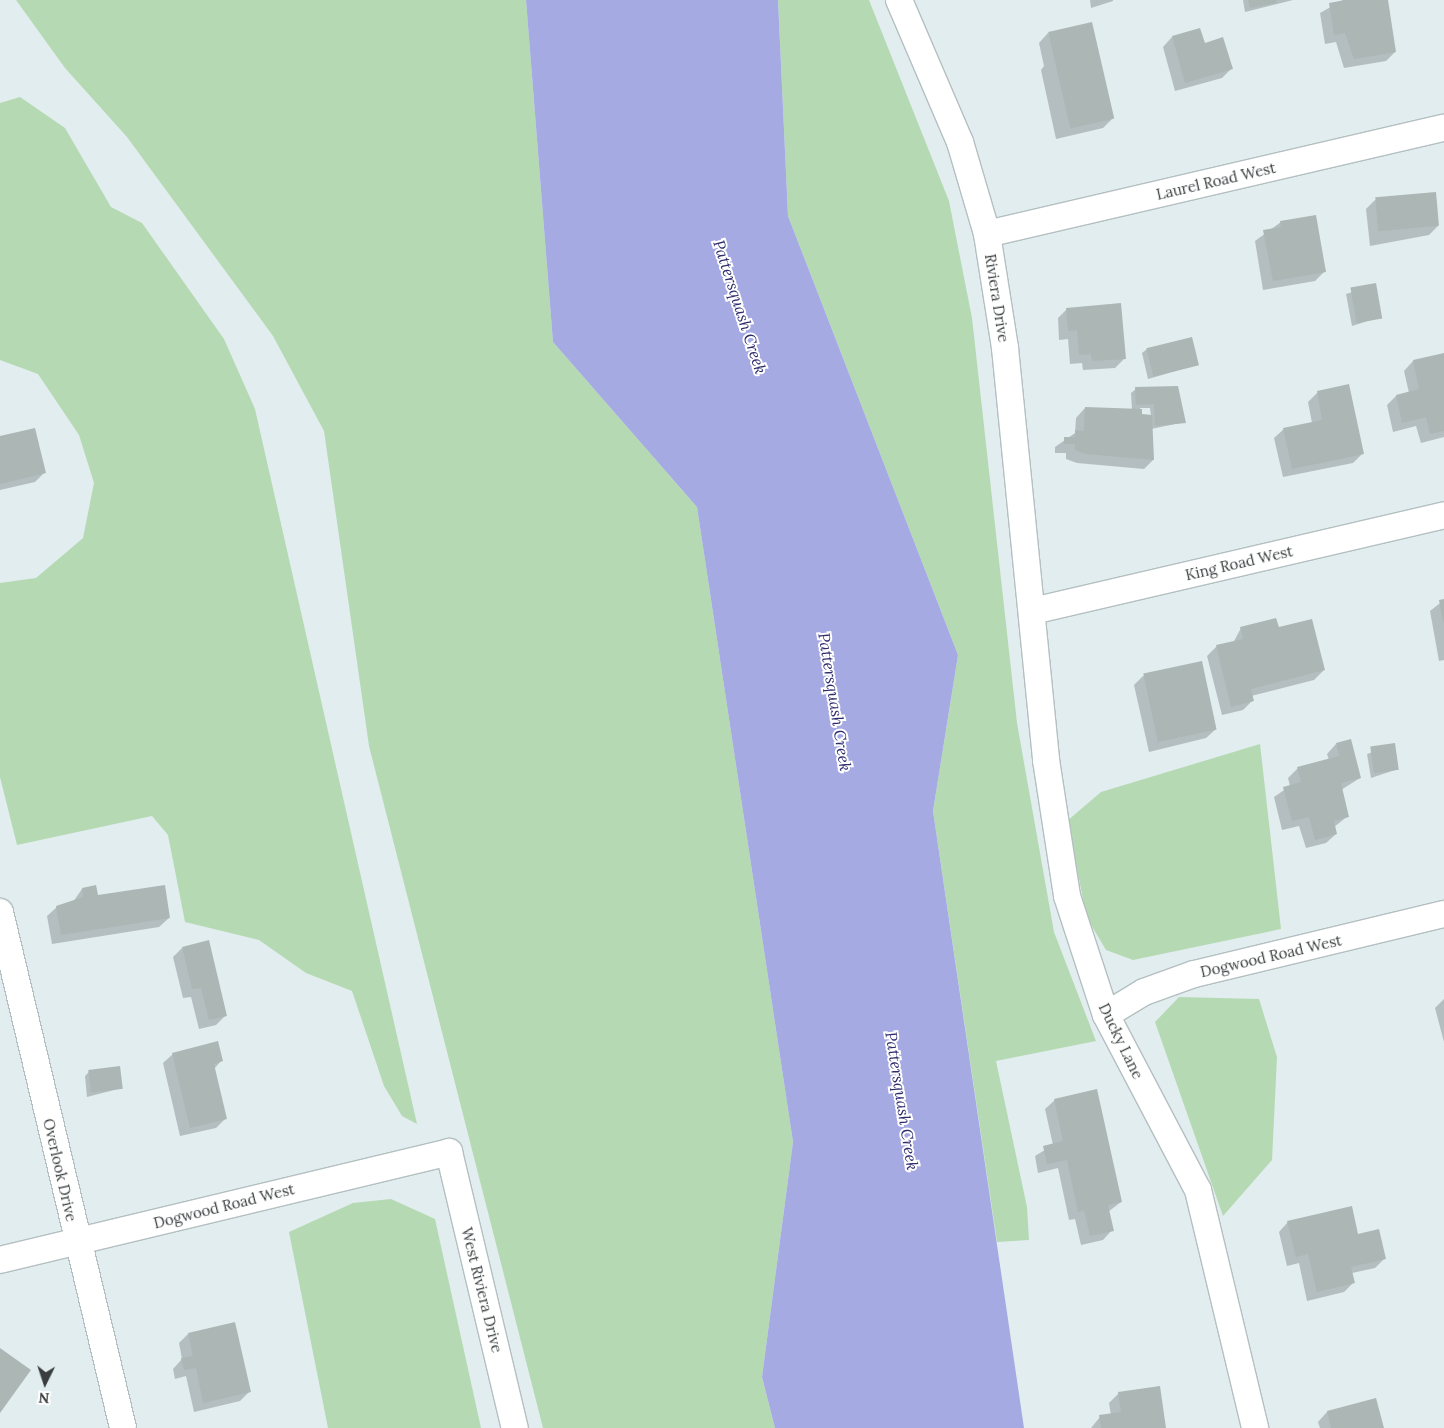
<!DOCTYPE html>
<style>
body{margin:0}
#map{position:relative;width:1444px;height:1428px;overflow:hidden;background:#e2edef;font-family:Lora,serif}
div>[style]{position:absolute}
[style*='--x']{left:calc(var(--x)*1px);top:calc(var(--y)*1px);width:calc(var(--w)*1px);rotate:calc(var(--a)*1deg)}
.green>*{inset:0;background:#b5dab3}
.water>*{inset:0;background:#a5aae2}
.shadow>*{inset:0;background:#0003}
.building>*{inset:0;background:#acb6b4;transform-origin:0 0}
.roads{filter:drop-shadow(1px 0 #b4bfc1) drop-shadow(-1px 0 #b4bfc1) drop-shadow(0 1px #b4bfc1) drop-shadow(0 -1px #b4bfc1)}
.street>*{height:26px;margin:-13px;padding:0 13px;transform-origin:13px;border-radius:13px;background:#fff}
span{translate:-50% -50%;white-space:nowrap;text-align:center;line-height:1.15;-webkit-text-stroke:4px #fff;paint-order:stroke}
.street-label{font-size:15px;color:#393d3e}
.water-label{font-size:16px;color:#2e2c6d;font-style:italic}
.north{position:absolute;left:20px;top:1358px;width:50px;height:50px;-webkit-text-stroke:4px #fff;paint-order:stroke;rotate:184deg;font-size:14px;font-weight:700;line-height:20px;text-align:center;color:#393d3e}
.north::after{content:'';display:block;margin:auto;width:18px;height:22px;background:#393d3e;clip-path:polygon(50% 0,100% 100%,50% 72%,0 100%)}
</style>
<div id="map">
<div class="green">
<i style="clip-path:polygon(16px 0,526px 0,553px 342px,697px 507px,793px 1142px,762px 1377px,775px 1428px,543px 1428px,369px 746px,324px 431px,273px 336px,127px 137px,65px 68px)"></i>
<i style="clip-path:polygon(778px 0,869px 0,949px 201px,972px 318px,1017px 723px,1054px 932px,1096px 1041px,996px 1061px,1027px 1207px,1029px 1240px,997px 1242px,933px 811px,958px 655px,788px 216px)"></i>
<i style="clip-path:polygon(20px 97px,65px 128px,111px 207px,142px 223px,224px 339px,255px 409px,417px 1124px,402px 1116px,384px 1086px,352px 991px,306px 973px,259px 940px,185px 922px,168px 835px,152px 816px,17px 845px,0 777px,0 583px,36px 578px,83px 538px,94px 483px,79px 435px,38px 374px,0 360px,0 103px)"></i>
<i style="clip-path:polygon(1260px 744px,1281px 929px,1133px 960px,1106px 950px,1087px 918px,1067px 821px,1101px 792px)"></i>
<i style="clip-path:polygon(1179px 997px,1259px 999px,1277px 1057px,1272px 1160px,1223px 1216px,1155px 1022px)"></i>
<i style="clip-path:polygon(391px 1199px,435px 1219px,481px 1428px,328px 1428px,289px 1232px,353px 1203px)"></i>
</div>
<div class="water">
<i style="clip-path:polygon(526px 0,778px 0,788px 216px,958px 655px,933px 811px,1024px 1428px,775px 1428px,762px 1377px,793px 1142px,697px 507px,553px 342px)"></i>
</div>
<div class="shadow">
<i style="clip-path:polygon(1090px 0,1113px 0,1113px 1px,1091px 8px)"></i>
<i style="clip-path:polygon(1243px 0,1293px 0,1245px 12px)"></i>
<i style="clip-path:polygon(1343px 0,1386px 0,1395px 52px,1386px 61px,1344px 68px,1336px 42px,1325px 44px,1320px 13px)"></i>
<i style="clip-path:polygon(1048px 33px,1112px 119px,1103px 128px,1056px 139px,1041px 70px,1044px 66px,1039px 43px)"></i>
<i style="clip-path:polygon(1172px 37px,1204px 45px,1231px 69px,1222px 78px,1175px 91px,1163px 47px)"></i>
<i style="clip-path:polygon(1375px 200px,1438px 226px,1429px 235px,1370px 246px,1366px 209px)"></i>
<i style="clip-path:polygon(1281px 222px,1325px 271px,1315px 281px,1263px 290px,1255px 241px)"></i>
<i style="clip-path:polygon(1375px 285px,1381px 317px,1352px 326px,1346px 294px)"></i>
<i style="clip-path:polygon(1067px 309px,1125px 358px,1115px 368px,1083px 370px,1082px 363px,1070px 364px,1068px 339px,1059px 340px,1058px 318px)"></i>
<i style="clip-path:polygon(1147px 349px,1197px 365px,1148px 379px,1142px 353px)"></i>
<i style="clip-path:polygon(1444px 354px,1444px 437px,1421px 443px,1416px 426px,1393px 432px,1387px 405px,1396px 396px,1409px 393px,1404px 371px,1413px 361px)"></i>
<i style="clip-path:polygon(1348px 386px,1363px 453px,1353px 463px,1283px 477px,1274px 438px,1284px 429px,1312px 423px,1308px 402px,1317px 393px)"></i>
<i style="clip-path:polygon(evenodd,1136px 389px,1185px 422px,1151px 429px,1153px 460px,1144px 469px,1077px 463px,1066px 459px,1066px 453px,1055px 453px,1055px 447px,1075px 433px,1076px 418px,1085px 408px,1132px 410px,1131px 393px,1136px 389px,1140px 408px,1150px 408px,1151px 416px,1141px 415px,1140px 408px)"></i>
<i style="clip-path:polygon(0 438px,45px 472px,35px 482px,0 490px)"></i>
<i style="clip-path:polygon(1444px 600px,1444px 660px,1439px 661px,1430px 611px)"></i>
<i style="clip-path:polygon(1241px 628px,1278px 629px,1324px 670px,1314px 680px,1251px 696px,1252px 701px,1243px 710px,1222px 715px,1207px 656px,1216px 647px,1233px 643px)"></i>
<i style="clip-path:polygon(1201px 662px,1216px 729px,1206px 738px,1149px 752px,1134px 685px,1143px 676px)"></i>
<i style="clip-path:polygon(1336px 744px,1360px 778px,1341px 790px,1348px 816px,1334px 827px,1336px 834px,1326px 843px,1306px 848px,1299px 826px,1282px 830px,1274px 797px,1290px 786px,1288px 778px,1298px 768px,1329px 760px,1327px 754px)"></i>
<i style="clip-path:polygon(1394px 745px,1398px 769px,1371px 778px,1367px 754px)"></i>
<i style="clip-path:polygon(82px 889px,97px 897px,169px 918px,159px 927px,52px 944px,47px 916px,57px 907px,73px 902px)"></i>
<i style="clip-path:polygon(182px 948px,226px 1015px,216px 1025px,199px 1029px,191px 997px,183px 998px,173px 957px)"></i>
<i style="clip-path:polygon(1444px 999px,1444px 1042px,1435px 1008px)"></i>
<i style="clip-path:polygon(173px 1054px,221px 1061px,214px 1069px,226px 1118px,216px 1128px,180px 1136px,163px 1063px)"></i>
<i style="clip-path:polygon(89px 1072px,122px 1088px,87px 1097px,85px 1076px)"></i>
<i style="clip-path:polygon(1055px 1100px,1121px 1202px,1108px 1212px,1112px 1230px,1103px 1240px,1081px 1245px,1075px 1219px,1069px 1220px,1058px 1168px,1038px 1173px,1035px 1156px,1053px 1145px,1045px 1109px)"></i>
<i style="clip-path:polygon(1288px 1222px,1358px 1236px,1385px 1258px,1375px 1268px,1352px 1273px,1354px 1282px,1344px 1292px,1307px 1301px,1299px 1263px,1287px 1266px,1279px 1232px)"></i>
<i style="clip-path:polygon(188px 1334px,250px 1391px,240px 1401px,194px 1412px,186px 1376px,175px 1379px,173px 1369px,182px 1359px,179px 1343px)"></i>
<i style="clip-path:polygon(1118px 1394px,1165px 1428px,1091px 1428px,1100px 1417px,1111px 1415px,1109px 1403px)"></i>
<i style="clip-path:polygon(1327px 1412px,1383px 1428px,1320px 1428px,1318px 1422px)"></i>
</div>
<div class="building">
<i style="clip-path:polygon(1248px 0,1276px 0,1277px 3px,1250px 8px)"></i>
<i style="clip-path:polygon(1345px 0,1388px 0,1396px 52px,1354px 59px,1345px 33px,1334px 35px,1329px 3px)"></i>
<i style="left:1092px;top:22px;width:99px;height:45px;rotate:77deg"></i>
<i style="clip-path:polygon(1200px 28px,1205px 43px,1223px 37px,1233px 69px,1185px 83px,1172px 36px)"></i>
<i style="left:1436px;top:192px;width:34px;height:61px;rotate:85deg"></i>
<i style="clip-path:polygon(1316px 215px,1326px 272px,1273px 281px,1263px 230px,1281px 227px,1280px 221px)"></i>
<i style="left:1376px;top:283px;width:36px;height:26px;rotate:80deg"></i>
<i style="clip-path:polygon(1121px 303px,1126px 359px,1092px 361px,1091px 354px,1079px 355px,1077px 330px,1068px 331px,1066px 308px)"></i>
<i style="left:1192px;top:337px;width:29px;height:47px;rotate:76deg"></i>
<i style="clip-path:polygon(1444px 353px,1444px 431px,1430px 434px,1426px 417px,1402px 423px,1396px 395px,1419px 389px,1413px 360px)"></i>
<i style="clip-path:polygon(1349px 384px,1364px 454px,1292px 469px,1283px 428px,1322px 420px,1317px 391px)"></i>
<i style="clip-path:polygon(1178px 386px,1186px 423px,1155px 426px,1154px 404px,1136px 405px,1135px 387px)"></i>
<i style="clip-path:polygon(1085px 407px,1142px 409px,1142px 414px,1152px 415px,1154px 460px,1086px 454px,1075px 450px,1075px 444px,1064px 444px,1064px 437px,1075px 437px,1075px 430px,1084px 431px)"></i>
<i style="clip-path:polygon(35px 428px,46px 473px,0 484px,0 436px)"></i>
<i style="clip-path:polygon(1444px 599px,1444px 622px,1443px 622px,1439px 600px)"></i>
<i style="clip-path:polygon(1276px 618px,1279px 627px,1312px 619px,1325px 670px,1251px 689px,1254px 701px,1231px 707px,1216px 645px,1243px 639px,1240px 627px)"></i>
<i style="left:1202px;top:661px;width:70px;height:60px;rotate:78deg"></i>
<i style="clip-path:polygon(1351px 739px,1361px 778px,1341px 783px,1349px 817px,1334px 821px,1337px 834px,1315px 840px,1309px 817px,1292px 821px,1283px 787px,1301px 782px,1297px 767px,1339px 756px,1336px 743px)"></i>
<i style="left:1395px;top:743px;width:27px;height:25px;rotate:82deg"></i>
<i style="clip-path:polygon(96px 885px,98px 895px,165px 885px,170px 918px,61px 935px,56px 906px,83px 897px,82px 888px)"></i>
<i style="clip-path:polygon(209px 940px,227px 1016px,209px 1020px,201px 988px,192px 989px,182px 947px)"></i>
<i style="clip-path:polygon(218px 1041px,223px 1061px,214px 1064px,227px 1119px,190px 1128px,172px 1053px)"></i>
<i style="left:120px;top:1066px;width:23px;height:32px;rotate:83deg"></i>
<i style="clip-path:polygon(1097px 1089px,1122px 1202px,1108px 1205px,1114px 1231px,1090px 1236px,1084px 1210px,1078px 1212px,1067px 1160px,1047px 1164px,1043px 1146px,1063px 1141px,1054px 1099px)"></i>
<i style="clip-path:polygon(1352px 1206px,1358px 1234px,1379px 1229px,1386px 1259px,1351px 1267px,1355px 1283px,1317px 1292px,1308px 1254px,1296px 1257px,1287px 1221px)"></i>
<i style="clip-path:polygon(235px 1322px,251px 1392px,203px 1403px,196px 1368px,184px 1370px,181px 1358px,193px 1356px,188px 1333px)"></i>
<i style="clip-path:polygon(0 1348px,31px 1370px,0 1413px)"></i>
<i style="clip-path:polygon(1160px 1386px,1166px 1428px,1101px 1428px,1099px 1415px,1121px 1412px,1118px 1392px)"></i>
<i style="clip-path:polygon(1376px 1398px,1384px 1428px,1331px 1428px,1327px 1411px)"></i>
</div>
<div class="roads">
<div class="street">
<i style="--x:899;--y:0;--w:155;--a:66.8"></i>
<i style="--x:960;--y:142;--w:96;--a:73.6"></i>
<i style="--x:987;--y:234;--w:115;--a:81"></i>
<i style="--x:1005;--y:348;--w:414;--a:84.3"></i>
<i style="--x:1046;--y:760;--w:138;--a:81.2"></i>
<i style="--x:1067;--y:896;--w:125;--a:71.9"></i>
<i style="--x:1106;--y:1015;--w:198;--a:62.3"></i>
<i style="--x:1198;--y:1190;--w:245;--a:76.5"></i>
<i style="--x:987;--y:234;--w:469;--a:-13.1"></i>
<i style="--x:1033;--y:611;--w:422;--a:-13.1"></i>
<i style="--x:0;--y:912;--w:530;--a:76.59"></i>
<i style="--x:1106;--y:1015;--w:44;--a:-31.2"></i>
<i style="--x:1144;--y:992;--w:53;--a:-19.8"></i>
<i style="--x:1194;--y:974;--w:257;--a:-13.5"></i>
<i style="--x:0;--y:1260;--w:462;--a:-13.5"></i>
<i style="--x:449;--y:1152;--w:284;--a:76.6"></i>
</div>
</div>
<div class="street-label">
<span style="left:1216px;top:181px;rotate:-13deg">Laurel Road West</span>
<span style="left:997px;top:298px;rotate:81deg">Riviera Drive</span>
<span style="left:1239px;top:563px;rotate:-13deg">King Road West</span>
<span style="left:1271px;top:956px;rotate:-13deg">Dogwood Road West</span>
<span style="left:1121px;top:1041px;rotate:64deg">Ducky Lane</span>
<span style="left:60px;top:1170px;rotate:77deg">Overlook Drive</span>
<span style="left:224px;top:1206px;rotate:-14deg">Dogwood Road West</span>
<span style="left:482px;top:1290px;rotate:76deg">West Riviera Drive</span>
</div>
<div class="water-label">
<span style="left:740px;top:307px;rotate:72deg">Pattersquash Creek</span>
<span style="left:835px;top:702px;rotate:81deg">Pattersquash Creek</span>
<span style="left:902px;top:1101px;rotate:81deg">Pattersquash Creek</span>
</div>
<div class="north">N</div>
</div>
